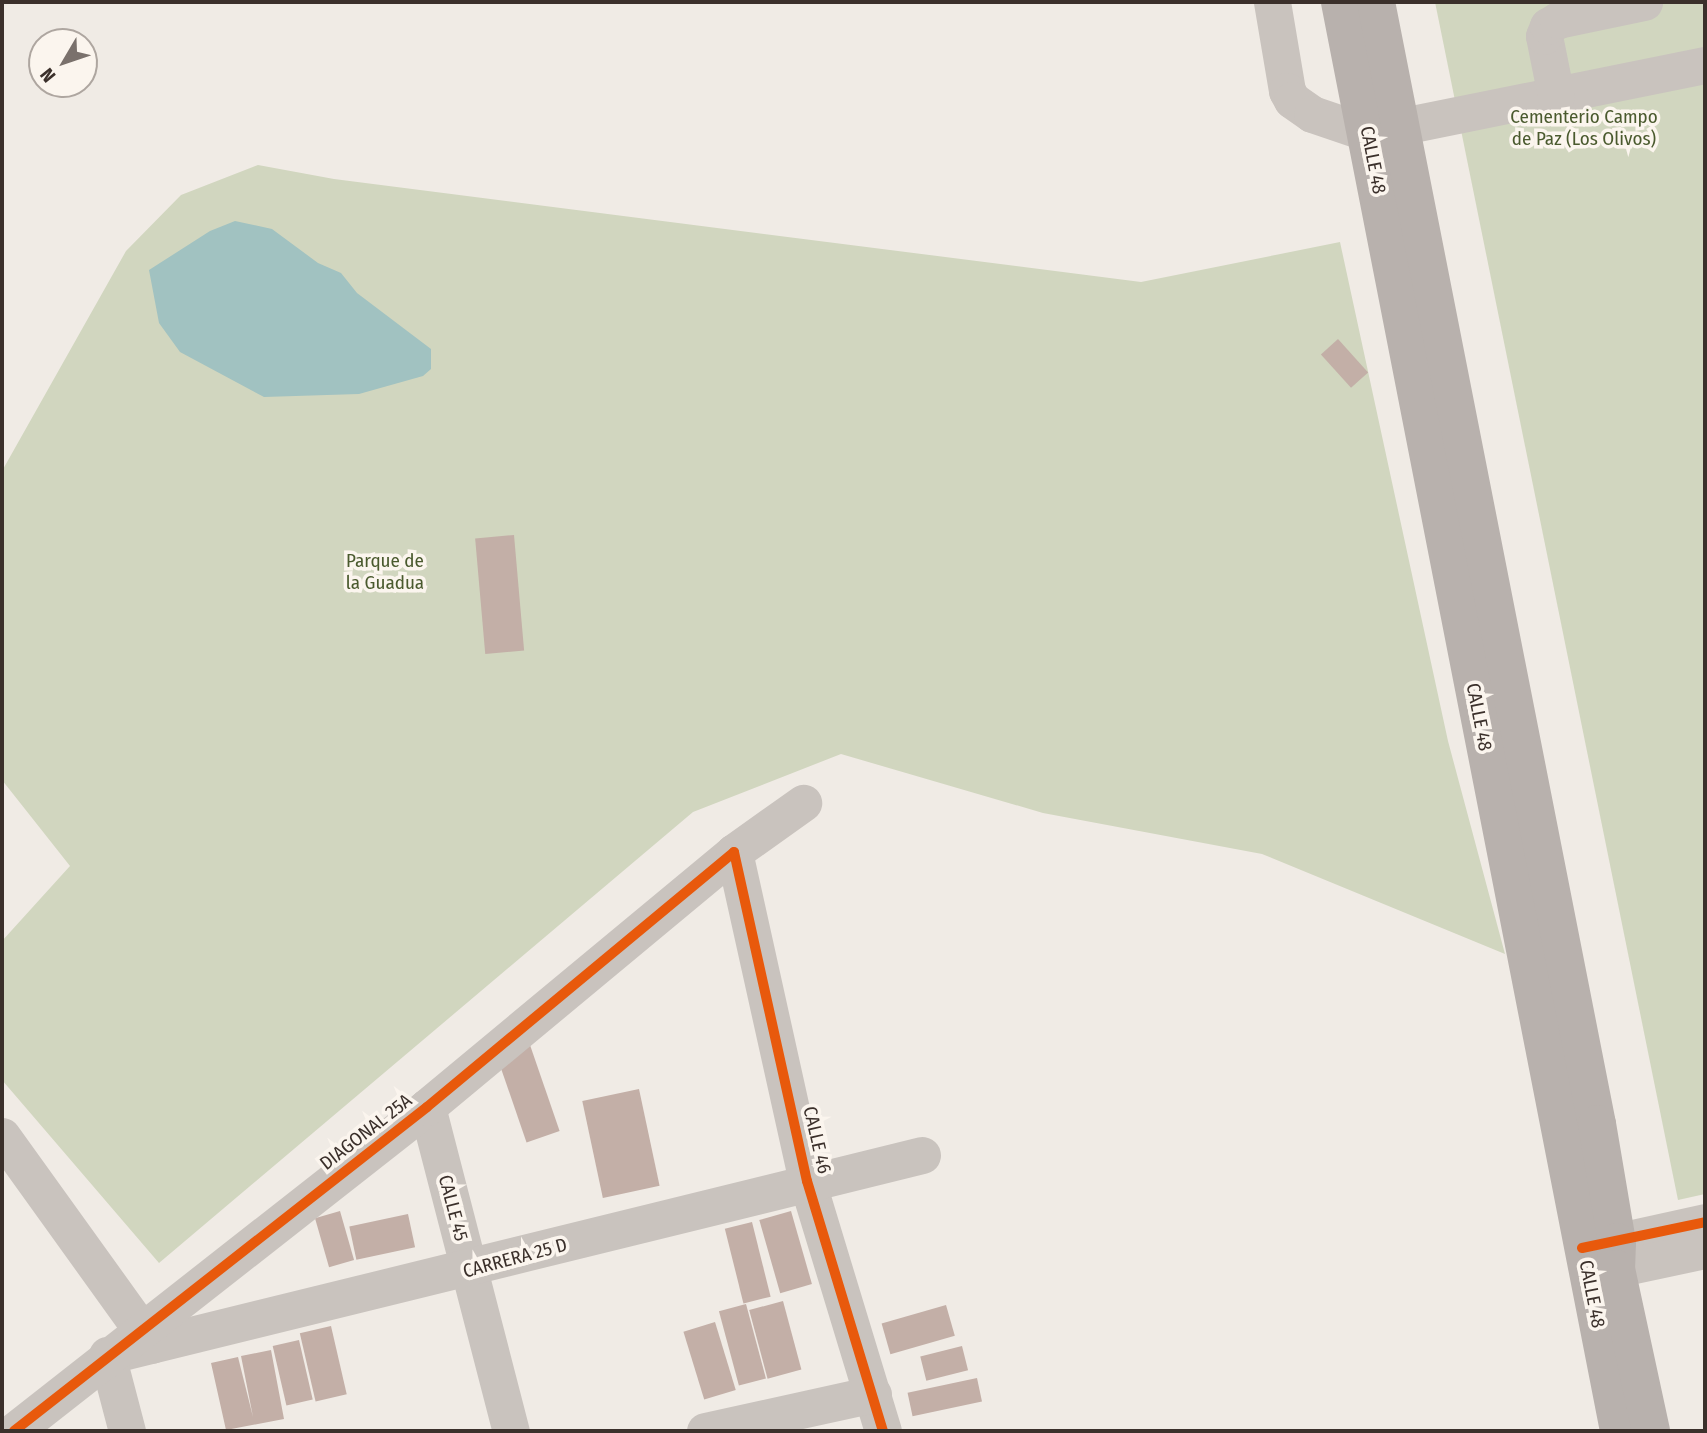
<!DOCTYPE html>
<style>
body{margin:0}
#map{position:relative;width:1707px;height:1433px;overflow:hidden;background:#f0ebe5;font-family:"Fira Sans Condensed",sans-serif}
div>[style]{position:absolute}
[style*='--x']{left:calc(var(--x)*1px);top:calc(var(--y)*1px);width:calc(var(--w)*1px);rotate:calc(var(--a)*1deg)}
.green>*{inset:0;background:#d1d6bf}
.water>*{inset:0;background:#a1c2c1}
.building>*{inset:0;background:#c3afa7;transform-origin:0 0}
.minor>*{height:37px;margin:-18.5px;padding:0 18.5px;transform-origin:18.5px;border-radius:18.5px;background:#c9c3be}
.major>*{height:38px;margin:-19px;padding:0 19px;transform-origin:19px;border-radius:19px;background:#b8b1ad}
.cycleway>*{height:10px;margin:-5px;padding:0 5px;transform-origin:5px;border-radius:5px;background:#e8590c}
span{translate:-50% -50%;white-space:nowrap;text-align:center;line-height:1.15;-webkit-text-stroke:7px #fbf5ee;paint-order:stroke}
.park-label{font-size:19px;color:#4a5a2e}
.street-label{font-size:19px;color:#3b302b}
.frame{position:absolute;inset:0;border:4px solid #3b302b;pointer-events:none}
.north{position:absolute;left:28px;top:28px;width:70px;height:70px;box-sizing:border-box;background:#fbf5ee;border:2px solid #aea6a0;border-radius:50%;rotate:231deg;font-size:19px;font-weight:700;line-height:28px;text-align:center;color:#3b302b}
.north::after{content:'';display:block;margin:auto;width:24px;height:32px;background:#7a716c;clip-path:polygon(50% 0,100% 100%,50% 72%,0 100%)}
</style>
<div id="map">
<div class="green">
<i style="clip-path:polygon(1435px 2px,1705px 2px,1705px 1194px,1678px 1200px)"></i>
<i style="clip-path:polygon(258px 165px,334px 179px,1141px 282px,1340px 242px,1448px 741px,1505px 954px,1262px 854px,1043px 813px,841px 754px,693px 812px,159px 1263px,2px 1080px,2px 941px,70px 866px,2px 780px,2px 471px,126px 251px,181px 195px)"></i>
</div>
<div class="water">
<i style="clip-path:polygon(235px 221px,272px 229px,318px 263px,341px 273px,357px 293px,431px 349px,431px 369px,423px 376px,359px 394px,264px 397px,180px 352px,159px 323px,149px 270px,210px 231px)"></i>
</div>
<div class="building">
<i style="left:1338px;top:339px;width:45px;height:23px;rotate:48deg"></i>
<i style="left:514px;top:535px;width:116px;height:39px;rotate:85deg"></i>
<i style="left:530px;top:1045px;width:91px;height:35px;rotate:71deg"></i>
<i style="left:639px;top:1089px;width:99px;height:58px;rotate:78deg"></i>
<i style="left:340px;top:1211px;width:51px;height:26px;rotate:74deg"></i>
<i style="left:791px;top:1211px;width:76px;height:33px;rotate:74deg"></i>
<i style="left:408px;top:1214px;width:34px;height:60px;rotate:78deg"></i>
<i style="left:752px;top:1222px;width:77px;height:28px;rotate:76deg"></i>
<i style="left:783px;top:1301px;width:71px;height:35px;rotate:75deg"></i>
<i style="left:746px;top:1304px;width:77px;height:28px;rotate:75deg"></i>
<i style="left:946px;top:1305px;width:32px;height:67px;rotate:74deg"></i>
<i style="left:715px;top:1322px;width:71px;height:33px;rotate:73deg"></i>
<i style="left:331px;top:1326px;width:70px;height:32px;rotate:77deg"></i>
<i style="left:299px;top:1340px;width:61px;height:27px;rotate:77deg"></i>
<i style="left:962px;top:1346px;width:25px;height:43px;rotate:76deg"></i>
<i style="clip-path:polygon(271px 1350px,284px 1419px,226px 1430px,211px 1363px,238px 1357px,253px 1417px,241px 1356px)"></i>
<i style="left:977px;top:1378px;width:24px;height:71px;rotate:78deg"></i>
</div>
<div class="minor">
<i style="--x:1272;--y:2;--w:90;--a:80.4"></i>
<i style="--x:1287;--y:91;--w:10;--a:61"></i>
<i style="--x:1292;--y:100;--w:24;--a:35"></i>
<i style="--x:1312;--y:114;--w:59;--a:18.7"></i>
<i style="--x:1368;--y:133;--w:344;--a:-11.4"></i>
<i style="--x:1556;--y:96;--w:61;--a:-101.3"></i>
<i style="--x:1544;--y:36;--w:11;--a:-68"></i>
<i style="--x:1548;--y:26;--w:12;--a:-31"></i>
<i style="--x:1558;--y:20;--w:88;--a:-11.8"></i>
<i style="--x:734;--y:852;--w:337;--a:77.5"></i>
<i style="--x:807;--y:1181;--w:261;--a:73.1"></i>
<i style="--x:427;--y:1107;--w:335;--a:75.5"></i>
<i style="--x:2;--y:1136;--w:257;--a:54.3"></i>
<i style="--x:1587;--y:1248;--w:121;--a:-12.4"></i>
<i style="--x:1590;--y:1282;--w:29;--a:-27"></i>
<i style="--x:1616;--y:1269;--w:91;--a:-12.1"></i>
<i style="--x:118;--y:1353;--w:828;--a:-13.83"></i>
<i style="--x:107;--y:1355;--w:79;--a:75.3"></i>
<i style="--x:14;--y:1431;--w:525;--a:-38.11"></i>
<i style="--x:427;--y:1107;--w:399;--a:-39.7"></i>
<i style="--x:734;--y:852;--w:85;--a:-35.4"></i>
<i style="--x:705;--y:1431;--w:172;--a:-12.4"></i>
</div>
<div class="major">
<i style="--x:1340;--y:2;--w:1456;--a:78.95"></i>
<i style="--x:1376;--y:2;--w:1144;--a:78.86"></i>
<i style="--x:1597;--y:1124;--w:120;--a:80.4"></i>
<i style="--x:1617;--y:1242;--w:27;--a:92"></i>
<i style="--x:1616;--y:1269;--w:166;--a:77.8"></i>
</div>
<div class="cycleway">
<i style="--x:1582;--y:1248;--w:126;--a:-11.9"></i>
<i style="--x:14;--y:1431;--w:525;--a:-38.11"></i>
<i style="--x:427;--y:1107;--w:399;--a:-39.7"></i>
<i style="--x:734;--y:852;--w:337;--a:77.5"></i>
<i style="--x:807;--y:1181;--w:261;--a:73.1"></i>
</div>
<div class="park-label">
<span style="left:1584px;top:128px">Cementerio Campo<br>de Paz (Los Olivos)</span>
<span style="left:385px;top:572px">Parque de<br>la Guadua</span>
</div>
<div class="street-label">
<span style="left:1373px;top:160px;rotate:79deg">CALLE 48</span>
<span style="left:1479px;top:717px;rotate:79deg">CALLE 48</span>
<span style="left:366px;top:1132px;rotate:-38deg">DIAGONAL 25A</span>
<span style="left:817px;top:1140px;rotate:77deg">CALLE 46</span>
<span style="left:453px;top:1208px;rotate:75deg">CALLE 45</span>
<span style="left:515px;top:1258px;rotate:-15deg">CARRERA 25 D</span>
<span style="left:1592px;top:1294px;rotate:79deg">CALLE 48</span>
</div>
<div class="frame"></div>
<div class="north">N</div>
</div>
